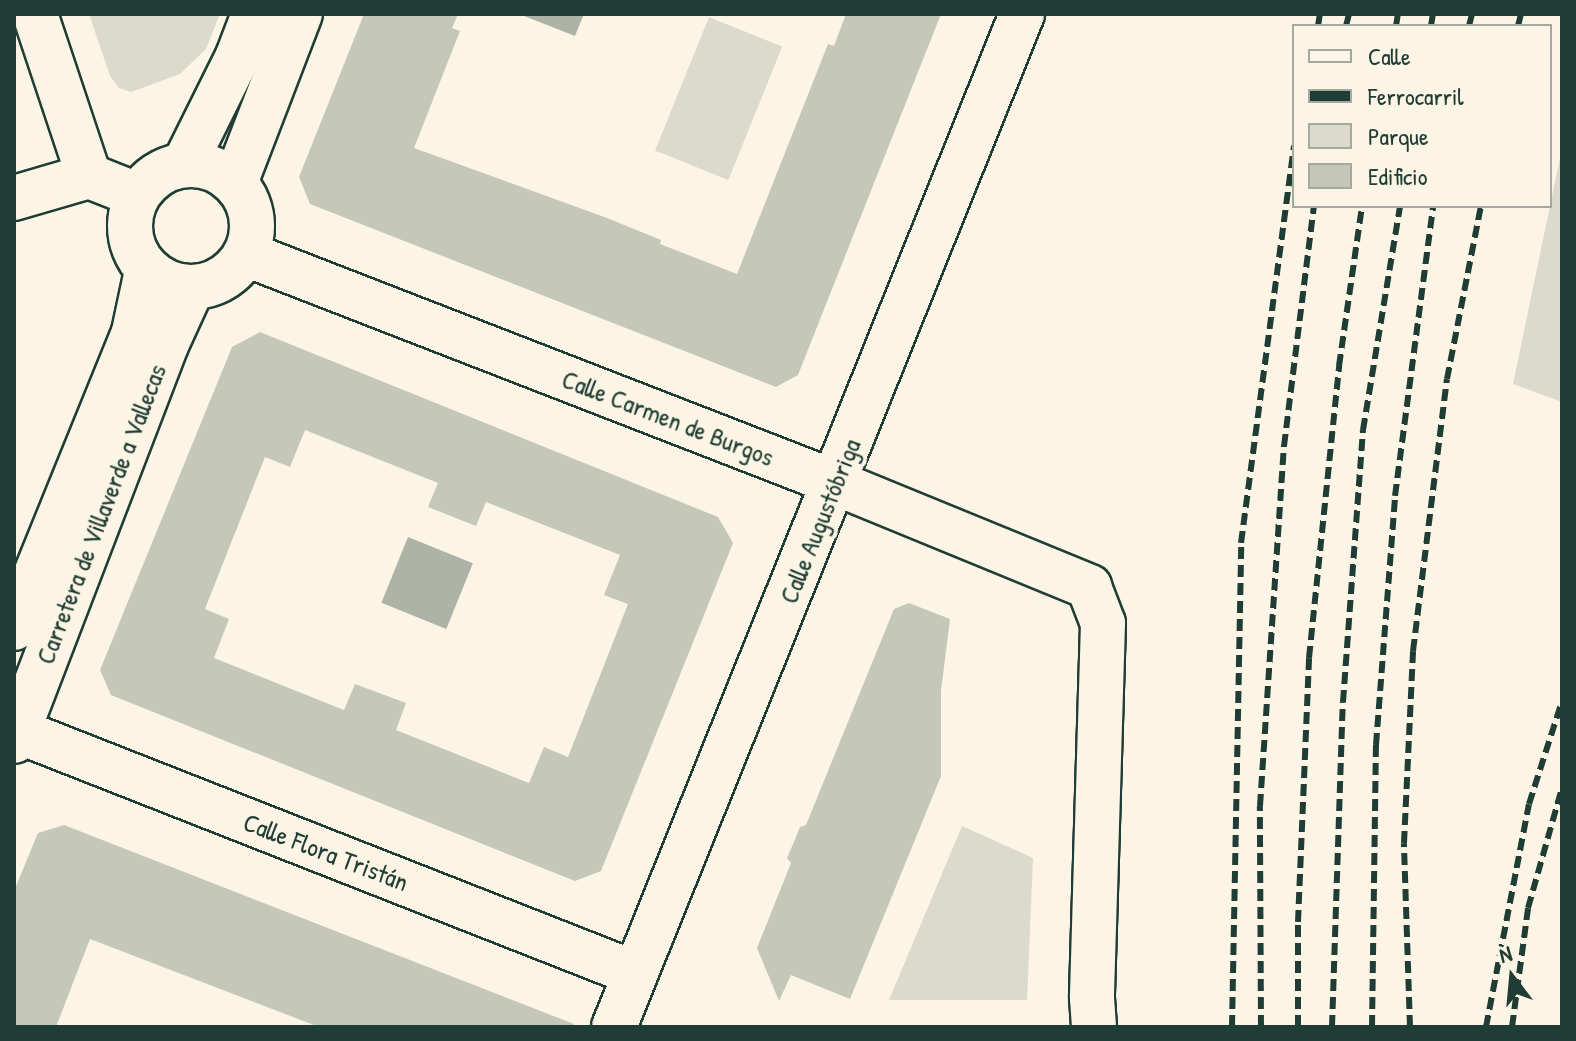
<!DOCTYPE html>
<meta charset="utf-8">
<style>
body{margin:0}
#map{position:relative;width:1576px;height:1041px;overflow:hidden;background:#fcf5e5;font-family:"Patrick Hand",sans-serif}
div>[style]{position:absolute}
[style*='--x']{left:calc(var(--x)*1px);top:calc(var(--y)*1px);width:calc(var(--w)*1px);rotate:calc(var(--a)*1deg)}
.green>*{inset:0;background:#dcdacc;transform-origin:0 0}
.water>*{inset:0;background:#aeb3a7;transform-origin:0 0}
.building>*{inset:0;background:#c5c7b9}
.roads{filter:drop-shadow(2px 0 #1f3d34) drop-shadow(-2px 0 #1f3d34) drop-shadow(0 2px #1f3d34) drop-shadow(0 -2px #1f3d34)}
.minor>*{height:44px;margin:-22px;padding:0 22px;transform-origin:22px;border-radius:22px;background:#fcf5e5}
.major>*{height:44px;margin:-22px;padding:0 22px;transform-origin:22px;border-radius:22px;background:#fcf5e5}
.major>.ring{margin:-22px;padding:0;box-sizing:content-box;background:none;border:44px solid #fcf5e5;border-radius:50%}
.rail>*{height:6px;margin-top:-3px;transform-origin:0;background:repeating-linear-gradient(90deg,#1f3d34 0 12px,transparent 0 18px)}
span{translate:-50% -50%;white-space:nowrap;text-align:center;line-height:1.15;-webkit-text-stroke:8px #fcf5e5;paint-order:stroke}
.street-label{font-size:26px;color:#1f3d34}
.frame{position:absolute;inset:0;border:16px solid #1f3d34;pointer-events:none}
.legend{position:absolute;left:1292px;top:24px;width:260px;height:184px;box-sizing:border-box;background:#fcf5e5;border:2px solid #a4ab9e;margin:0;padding:10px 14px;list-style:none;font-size:24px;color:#1f3d34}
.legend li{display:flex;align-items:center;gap:16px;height:40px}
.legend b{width:40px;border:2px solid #a4ab9e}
.north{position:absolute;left:1472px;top:937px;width:80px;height:80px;-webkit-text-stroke:6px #fcf5e5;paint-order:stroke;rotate:344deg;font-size:22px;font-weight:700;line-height:32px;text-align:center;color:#1f3d34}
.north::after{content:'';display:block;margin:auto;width:28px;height:36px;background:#1f3d34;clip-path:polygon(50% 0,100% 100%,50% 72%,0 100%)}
</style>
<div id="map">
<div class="green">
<i style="clip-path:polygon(89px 14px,220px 14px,206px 49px,180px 74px,131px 92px,119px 88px,110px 76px)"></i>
<i style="left:709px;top:17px;width:79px;height:144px;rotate:22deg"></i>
<i style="clip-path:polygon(1562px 148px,1562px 402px,1513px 384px)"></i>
<i style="clip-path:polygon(962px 826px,1033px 858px,1027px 1000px,889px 1000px)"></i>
</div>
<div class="water">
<i style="clip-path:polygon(519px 14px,584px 14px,575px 36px)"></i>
<i style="left:408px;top:537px;width:70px;height:71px;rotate:22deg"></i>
</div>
<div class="building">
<i style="clip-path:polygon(364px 14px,458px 14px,452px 28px,460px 31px,414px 148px,607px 218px,661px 240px,660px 244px,737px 274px,828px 44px,834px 46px,846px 14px,941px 14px,798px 375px,776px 387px,310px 204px,299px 177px)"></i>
<i style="clip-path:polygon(evenodd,260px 332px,718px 517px,733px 543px,601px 871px,575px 881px,111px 695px,100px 670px,232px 347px,260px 332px,305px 430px,438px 483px,428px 507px,476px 526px,486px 502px,620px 555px,604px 595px,628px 604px,568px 757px,544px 747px,529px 783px,396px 730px,406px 703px,355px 684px,344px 710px,214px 658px,229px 619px,205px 609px,265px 457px,290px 467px,305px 430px)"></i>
<i style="clip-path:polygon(909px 603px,950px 619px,941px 691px,941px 776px,850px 999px,791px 975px,779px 1001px,757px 948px,791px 863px,787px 858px,793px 844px,800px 827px,806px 825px,894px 609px)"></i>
<i style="clip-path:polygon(64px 825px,574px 1024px,573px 1027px,319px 1027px,90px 939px,56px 1027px,14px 1027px,14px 891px,38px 833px)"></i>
</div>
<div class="roads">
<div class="minor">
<i style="--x:35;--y:14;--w:171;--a:71.6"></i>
<i style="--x:14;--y:198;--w:78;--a:-16.3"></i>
<i style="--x:89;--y:176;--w:52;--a:21.6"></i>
<i style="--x:246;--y:254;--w:633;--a:21.21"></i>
<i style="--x:836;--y:483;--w:274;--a:22.3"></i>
<i style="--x:1089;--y:587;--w:39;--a:69"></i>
<i style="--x:1103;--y:623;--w:375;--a:91.7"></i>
<i style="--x:1092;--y:998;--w:29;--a:86"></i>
<i style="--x:18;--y:731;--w:662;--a:21.45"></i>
<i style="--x:614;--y:1027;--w:1092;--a:-68.06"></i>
</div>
<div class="major">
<i class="ring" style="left:130px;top:165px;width:78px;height:78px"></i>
<i style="--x:184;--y:165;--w:122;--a:-63.6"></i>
<i style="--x:238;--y:56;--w:45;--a:-69.1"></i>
<i style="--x:235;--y:183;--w:181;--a:-69"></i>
<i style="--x:14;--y:628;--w:319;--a:-67.9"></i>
<i style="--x:134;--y:332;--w:62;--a:-78"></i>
<i style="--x:14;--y:741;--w:424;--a:-69"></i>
<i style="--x:166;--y:345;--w:63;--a:-65.5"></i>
</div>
</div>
<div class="rail">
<i style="--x:1318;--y:26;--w:12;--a:-81"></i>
<i style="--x:1346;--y:26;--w:12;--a:-76"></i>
<i style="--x:1396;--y:26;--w:12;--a:-81"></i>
<i style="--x:1431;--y:26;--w:12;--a:-81"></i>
<i style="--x:1469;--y:26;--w:12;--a:-76"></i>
<i style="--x:1518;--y:26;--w:12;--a:-76"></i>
<i style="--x:1232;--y:1027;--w:484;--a:-88.9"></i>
<i style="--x:1241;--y:543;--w:401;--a:-82.4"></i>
<i style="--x:1261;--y:1027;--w:221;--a:-90.3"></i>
<i style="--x:1260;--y:806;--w:361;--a:-86.2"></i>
<i style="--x:1284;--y:446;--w:242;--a:-82.9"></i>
<i style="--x:1298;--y:1027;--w:105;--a:-90"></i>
<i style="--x:1298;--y:922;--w:264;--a:-87.6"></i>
<i style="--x:1309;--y:658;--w:294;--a:-84.1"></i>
<i style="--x:1339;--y:366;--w:162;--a:-81.8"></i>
<i style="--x:1332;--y:1027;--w:325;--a:-88.1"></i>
<i style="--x:1343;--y:702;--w:273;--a:-85.8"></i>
<i style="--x:1363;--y:430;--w:227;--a:-80.6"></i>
<i style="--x:1372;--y:1027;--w:282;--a:-89.2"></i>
<i style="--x:1376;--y:745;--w:250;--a:-85.6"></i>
<i style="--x:1395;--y:496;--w:292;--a:-82.5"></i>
<i style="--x:1410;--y:1027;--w:184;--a:-91.9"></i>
<i style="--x:1404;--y:843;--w:192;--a:-87.3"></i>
<i style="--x:1413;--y:651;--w:274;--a:-82.9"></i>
<i style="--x:1447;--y:379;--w:176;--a:-78.9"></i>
<i style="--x:1486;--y:1027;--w:227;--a:-79.1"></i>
<i style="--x:1529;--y:804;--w:108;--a:-72.2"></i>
<i style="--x:1512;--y:1027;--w:120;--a:-82.3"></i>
<i style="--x:1528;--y:908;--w:125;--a:-74.2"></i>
</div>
<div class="street-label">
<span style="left:668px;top:418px;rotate:21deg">Calle Carmen de Burgos</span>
<span style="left:101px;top:514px;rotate:-69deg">Carretera de Villaverde a Vallecas</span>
<span style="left:820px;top:521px;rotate:-68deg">Calle Augustóbriga</span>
<span style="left:326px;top:852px;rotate:21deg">Calle Flora Tristán</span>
</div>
<div class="frame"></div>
<ul class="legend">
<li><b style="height:10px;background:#fcf5e5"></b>Calle</li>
<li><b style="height:10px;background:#1f3d34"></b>Ferrocarril</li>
<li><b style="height:22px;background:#dcdacc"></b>Parque</li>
<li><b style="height:22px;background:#c5c7b9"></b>Edificio</li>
</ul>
<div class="north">N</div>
</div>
